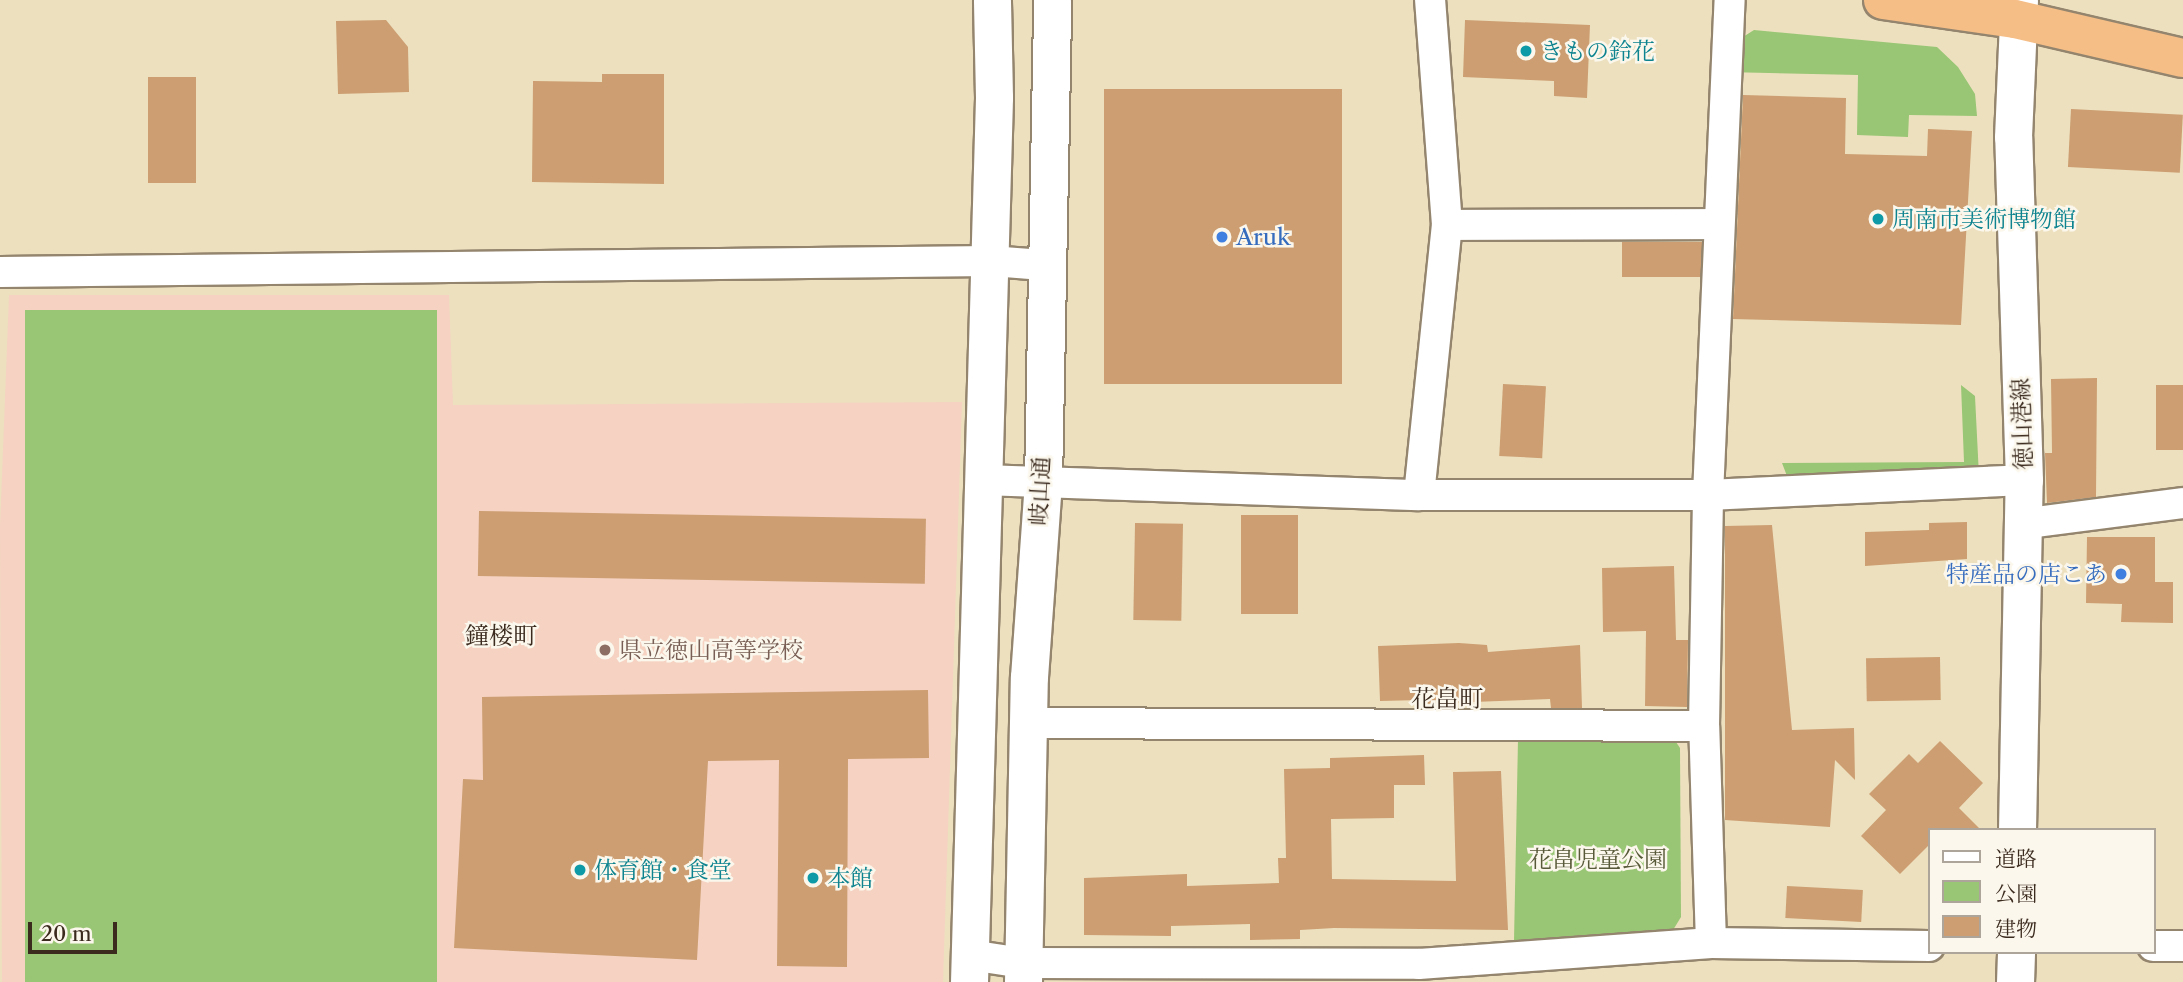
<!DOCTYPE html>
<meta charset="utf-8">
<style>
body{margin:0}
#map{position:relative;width:2183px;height:982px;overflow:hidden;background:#ede0bf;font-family:"Libre Caslon Text","Noto Serif JP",serif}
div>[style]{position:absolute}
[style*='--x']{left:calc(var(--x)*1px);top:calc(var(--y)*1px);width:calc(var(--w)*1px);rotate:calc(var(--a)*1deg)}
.built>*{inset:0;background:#f5d2c2}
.green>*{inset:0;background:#99c674;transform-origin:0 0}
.building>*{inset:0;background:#cc9e71;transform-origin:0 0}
.roads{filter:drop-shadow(2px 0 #94856e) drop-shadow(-2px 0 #94856e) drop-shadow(0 2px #94856e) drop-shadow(0 -2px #94856e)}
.minor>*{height:30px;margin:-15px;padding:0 15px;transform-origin:15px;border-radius:15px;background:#fff}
.tertiary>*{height:37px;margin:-18.5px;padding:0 18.5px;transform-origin:18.5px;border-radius:18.5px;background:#fff}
.trunk>*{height:38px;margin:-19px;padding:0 19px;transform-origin:19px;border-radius:19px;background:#f6be87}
.dots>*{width:19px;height:19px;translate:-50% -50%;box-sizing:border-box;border:4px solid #fbf7ec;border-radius:50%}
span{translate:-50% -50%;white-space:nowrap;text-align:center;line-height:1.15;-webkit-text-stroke:5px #fbf7ec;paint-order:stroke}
.culture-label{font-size:23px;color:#0d838f}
.left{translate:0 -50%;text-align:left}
.shop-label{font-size:23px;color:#366cbe}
.right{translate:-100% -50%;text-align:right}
.street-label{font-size:23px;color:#3b2a1e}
.education-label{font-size:23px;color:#785e54}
.park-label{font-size:23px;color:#575938}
.neighbourhood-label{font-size:24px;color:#3b2a1e}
.legend{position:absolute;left:1928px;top:828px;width:228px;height:126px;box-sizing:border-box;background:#fbf7ec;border:2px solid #aea59a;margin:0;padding:9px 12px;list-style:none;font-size:21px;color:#3b2a1e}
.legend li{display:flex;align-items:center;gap:14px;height:35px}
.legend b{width:35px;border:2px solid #aea59a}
.scale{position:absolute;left:28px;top:922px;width:89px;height:32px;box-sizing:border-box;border:4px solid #3b2a1e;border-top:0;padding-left:9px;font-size:21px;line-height:24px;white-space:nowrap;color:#3b2a1e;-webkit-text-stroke:5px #fbf7ec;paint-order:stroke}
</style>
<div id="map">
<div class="built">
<i style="clip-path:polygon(9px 295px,449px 295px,453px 405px,962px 402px,943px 982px,2px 982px,0 527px)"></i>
</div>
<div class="green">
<i style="clip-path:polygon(1754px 30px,1937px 47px,1958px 67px,1975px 94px,1977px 116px,1909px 115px,1908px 137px,1857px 135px,1858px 75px,1725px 72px,1735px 42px)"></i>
<i style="left:25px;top:310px;width:412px;height:672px"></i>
<i style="clip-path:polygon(1961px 385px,1975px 396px,1979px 476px,1787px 476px,1782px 463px,1964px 462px)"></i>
<i style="clip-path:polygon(1518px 739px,1676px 742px,1680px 748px,1681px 917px,1670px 935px,1652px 943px,1514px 941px)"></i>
</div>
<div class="building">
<i style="clip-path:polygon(386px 20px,408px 47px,409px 92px,338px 94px,336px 21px)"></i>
<i style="clip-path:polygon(1465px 20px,1590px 25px,1587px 98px,1554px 96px,1554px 81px,1463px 77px)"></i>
<i style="clip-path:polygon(602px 74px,664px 74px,664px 184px,532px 182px,533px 81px,602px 82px)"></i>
<i style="left:196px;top:77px;width:106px;height:48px;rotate:90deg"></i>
<i style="left:1104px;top:89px;width:238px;height:295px"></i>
<i style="clip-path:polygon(1743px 95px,1846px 98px,1845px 154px,1927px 156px,1928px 129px,1972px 131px,1961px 325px,1733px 319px)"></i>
<i style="left:2071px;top:109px;width:112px;height:58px;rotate:3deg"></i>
<i style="left:1622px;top:242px;width:80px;height:35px"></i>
<i style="clip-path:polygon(2097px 378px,2096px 497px,2047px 503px,2045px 453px,2052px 453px,2051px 379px)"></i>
<i style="left:1503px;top:384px;width:43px;height:72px;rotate:3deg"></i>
<i style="left:2156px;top:385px;width:27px;height:65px"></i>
<i style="left:479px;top:511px;width:447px;height:65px;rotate:1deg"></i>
<i style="left:1241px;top:515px;width:57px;height:99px"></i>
<i style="clip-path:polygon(1967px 522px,1967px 559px,1865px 566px,1865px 532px,1929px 530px,1929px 523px)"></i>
<i style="left:1135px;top:523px;width:48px;height:97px;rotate:1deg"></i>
<i style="clip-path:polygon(1772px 525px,1792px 730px,1854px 728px,1855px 780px,1835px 760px,1830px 827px,1725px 820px,1725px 526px)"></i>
<i style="clip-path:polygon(2087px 537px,2155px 537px,2155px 582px,2173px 582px,2173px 623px,2121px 622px,2122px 604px,2086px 603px)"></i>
<i style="clip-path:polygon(1674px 566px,1676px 640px,1688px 640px,1687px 707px,1645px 706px,1646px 631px,1603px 632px,1602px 568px)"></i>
<i style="clip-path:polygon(1459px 643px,1487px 645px,1488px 652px,1580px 645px,1582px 708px,1551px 708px,1550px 699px,1420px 704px,1420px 700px,1380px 701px,1378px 646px)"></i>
<i style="left:1940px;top:657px;width:43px;height:74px;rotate:89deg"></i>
<i style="clip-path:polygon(928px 690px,929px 758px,848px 759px,847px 967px,777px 966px,779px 760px,708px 761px,697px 960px,454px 948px,463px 779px,483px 780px,482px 697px)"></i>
<i style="clip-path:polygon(1940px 741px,1983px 783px,1959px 808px,1981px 830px,1929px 830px,1929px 845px,1900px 874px,1861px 836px,1886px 810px,1869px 794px,1909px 754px,1918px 763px)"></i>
<i style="clip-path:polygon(1424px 755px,1425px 785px,1394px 785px,1394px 818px,1331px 819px,1332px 879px,1456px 881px,1453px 772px,1501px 771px,1508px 930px,1334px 928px,1300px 930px,1300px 939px,1250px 940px,1250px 924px,1171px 926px,1171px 936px,1084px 935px,1084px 878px,1187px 874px,1187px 886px,1279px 883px,1278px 858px,1286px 858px,1284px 769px,1330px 768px,1330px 758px)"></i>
<i style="left:1787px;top:886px;width:76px;height:32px;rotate:3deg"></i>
</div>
<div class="roads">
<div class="minor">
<i style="--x:1447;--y:225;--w:271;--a:-0.2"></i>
<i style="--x:0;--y:272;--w:990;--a:-0.64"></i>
<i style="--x:990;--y:261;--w:53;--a:4.3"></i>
<i style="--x:983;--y:480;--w:436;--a:2"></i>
<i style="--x:1419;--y:495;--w:289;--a:0"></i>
<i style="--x:1708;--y:495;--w:316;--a:-2.7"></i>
<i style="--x:1419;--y:495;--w:271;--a:-84.1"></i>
<i style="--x:1447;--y:225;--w:226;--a:-94.3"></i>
<i style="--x:2021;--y:524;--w:163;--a:-7.4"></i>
<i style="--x:1028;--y:723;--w:676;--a:0.25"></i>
<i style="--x:1711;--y:943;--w:217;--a:-91.8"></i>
<i style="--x:1704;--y:726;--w:231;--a:-89"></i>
<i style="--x:1708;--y:495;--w:495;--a:-87.5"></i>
<i style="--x:2153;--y:946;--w:30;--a:0"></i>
<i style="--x:970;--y:955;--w:53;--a:8.7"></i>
<i style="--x:1022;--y:963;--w:397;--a:0.1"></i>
<i style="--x:1419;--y:964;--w:293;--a:-4.1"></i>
<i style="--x:1711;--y:943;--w:218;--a:0.8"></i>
</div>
<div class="tertiary">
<i style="--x:2017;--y:830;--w:350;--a:-88.9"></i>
<i style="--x:2024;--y:480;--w:343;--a:-91.8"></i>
<i style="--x:2013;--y:137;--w:137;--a:-87.5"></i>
<i style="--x:969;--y:982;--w:885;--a:-88.38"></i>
<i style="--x:994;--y:97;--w:97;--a:-91.2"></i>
<i style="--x:1023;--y:982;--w:305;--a:-88.9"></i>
<i style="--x:1029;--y:677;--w:196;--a:-85.9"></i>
<i style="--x:1043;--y:482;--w:482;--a:-88.9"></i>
<i style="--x:2015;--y:982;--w:30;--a:-88"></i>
</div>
<div class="trunk">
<i style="--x:1883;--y:0;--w:133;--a:8.2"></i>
<i style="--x:2015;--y:19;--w:172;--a:13.1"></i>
</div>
</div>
<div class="dots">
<i style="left:1526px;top:51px;background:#0f9aa8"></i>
<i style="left:1878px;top:219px;background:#0f9aa8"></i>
<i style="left:1222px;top:237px;background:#3f7fe0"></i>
<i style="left:2121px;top:574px;background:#3f7fe0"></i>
<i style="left:605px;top:650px;background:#8d6e63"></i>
<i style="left:580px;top:870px;background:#0f9aa8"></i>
<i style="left:813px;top:878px;background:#0f9aa8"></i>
</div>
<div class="culture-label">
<span class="left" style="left:1540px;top:51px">きもの鈴花</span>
<span class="left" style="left:1892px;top:219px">周南市美術博物館</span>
<span class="left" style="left:594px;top:870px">体育館・食堂</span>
<span class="left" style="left:827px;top:878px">本館</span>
</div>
<div class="shop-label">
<span class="left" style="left:1236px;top:237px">Aruk</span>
<span class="right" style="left:2107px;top:574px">特産品の店こあ</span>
</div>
<div class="street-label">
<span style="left:2022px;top:424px;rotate:-92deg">徳山港線</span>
<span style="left:1040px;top:491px;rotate:-87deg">岐山通</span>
</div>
<div class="education-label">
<span class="left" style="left:619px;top:650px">県立徳山高等学校</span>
</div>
<div class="park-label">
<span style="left:1598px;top:859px">花畠児童公園</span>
</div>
<div class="neighbourhood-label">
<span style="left:501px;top:636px">鐘楼町</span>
<span style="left:1447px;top:699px">花畠町</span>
</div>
<ul class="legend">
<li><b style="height:9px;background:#fff"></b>道路</li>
<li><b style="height:19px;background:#99c674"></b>公園</li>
<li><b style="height:19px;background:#cc9e71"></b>建物</li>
</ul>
<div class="scale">20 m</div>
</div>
